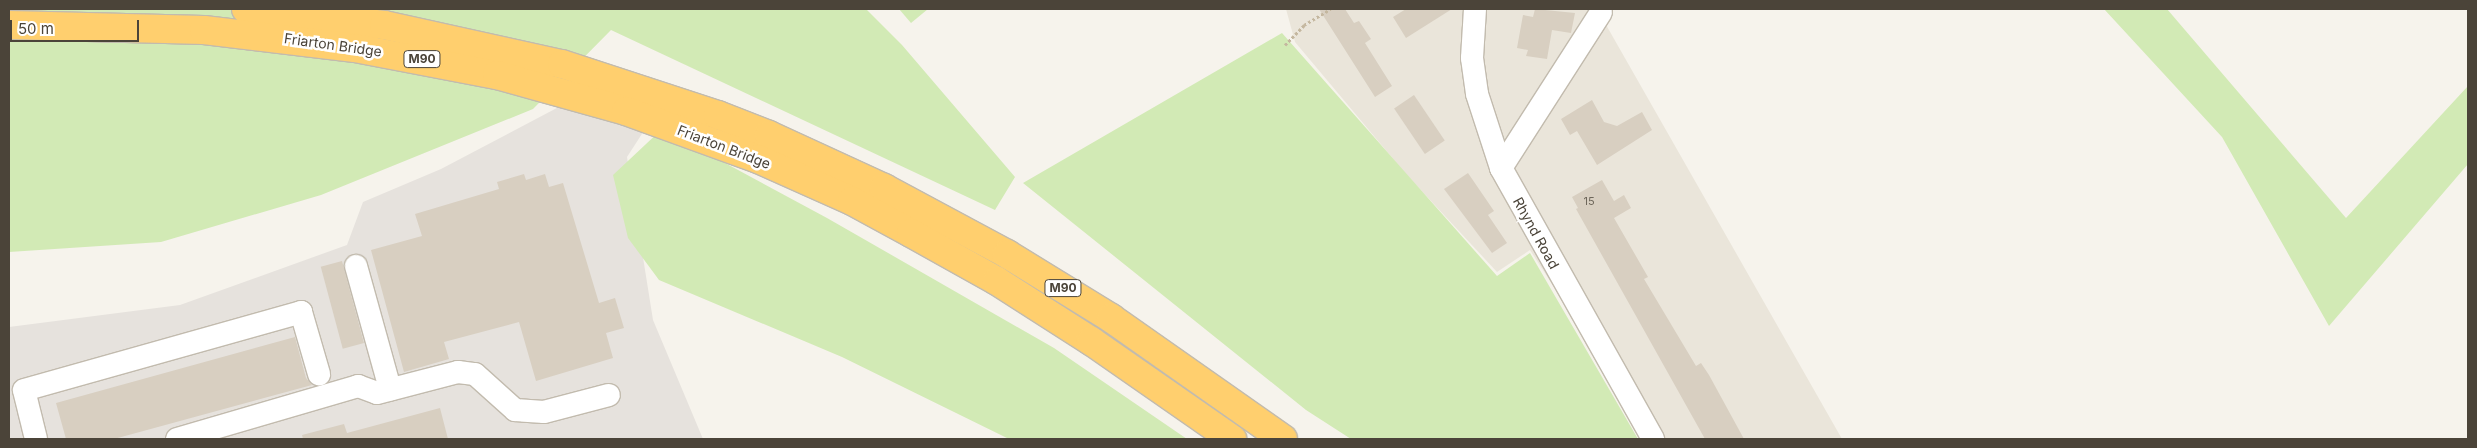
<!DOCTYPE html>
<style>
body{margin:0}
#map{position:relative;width:2477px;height:448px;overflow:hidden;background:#f6f3ec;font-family:Inter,sans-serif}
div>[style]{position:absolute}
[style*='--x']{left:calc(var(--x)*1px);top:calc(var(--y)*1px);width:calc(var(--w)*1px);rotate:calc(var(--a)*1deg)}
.residential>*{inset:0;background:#eae5da}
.industrial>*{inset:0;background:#e6e2dd}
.green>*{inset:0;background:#d2eab5}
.building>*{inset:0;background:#d8cfc1;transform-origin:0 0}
.path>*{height:3px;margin-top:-1.5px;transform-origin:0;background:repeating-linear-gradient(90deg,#c4b79f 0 2.5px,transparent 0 5px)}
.roads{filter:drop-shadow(1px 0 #c2bbae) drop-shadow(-1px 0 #c2bbae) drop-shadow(0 1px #c2bbae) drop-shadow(0 -1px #c2bbae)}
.minor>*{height:22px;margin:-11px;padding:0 11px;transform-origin:11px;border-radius:11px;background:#fff}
.highway>*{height:28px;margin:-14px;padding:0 14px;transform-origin:14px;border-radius:14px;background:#ffcf6e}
span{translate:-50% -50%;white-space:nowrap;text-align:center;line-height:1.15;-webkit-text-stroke:5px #fff;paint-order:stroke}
.number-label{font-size:11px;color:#6e675b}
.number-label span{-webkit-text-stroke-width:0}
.shield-label span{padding:1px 4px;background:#fff;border:1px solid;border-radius:4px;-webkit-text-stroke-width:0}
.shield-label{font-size:12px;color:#4b4439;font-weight:700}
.street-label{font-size:14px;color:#4b4439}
.frame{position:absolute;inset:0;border:10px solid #4b4439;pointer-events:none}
.scale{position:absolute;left:10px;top:20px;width:129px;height:22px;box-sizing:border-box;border:2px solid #4b4439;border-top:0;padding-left:6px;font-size:15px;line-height:18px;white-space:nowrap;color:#4b4439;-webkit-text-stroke:4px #fff;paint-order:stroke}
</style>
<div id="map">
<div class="residential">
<i style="clip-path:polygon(1286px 9px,1597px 9px,1842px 439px,1652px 439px,1530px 250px,1497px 272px,1405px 173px,1295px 42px)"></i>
</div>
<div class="industrial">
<i style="clip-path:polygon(591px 90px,649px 123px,627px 157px,653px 320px,703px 439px,9px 439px,9px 327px,180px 305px,347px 245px,363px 202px,441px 169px)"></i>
</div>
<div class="green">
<i style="clip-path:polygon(9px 9px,866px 9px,902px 45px,1015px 177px,995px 210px,611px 30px,533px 109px,321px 195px,161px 242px,9px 252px)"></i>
<i style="clip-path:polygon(899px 9px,928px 9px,911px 23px)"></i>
<i style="clip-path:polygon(2104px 9px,2167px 9px,2346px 218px,2468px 86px,2468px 164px,2329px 326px,2222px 137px)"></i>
<i style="clip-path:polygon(1282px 33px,1497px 276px,1530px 253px,1638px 439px,1351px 439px,1306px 410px,1023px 183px)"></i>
<i style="clip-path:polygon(662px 129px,827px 218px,1054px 348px,1187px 439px,1009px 439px,842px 357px,659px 280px,628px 238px,613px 175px)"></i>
</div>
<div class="building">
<i style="clip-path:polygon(1319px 9px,1345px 9px,1354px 23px,1359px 21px,1371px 39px,1365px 43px,1392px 86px,1375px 97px)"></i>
<i style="clip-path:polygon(1406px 9px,1452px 9px,1406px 38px,1393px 17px)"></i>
<i style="clip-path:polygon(1535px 9px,1575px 13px,1571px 33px,1552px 30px,1547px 59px,1526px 56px,1528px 50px,1517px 48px,1523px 15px,1533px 17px)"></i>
<i style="left:1414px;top:95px;width:55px;height:24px;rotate:56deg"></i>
<i style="clip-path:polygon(1592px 100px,1604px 122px,1617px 126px,1642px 112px,1652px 130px,1597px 165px,1577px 131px,1570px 135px,1561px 119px)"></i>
<i style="clip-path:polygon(1468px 173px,1494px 211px,1488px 215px,1507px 243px,1492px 253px,1444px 189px)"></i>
<i style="clip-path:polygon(524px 174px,526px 180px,545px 174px,549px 187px,563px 183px,599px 303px,615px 298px,624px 328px,606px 333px,613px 358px,536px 381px,519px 322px,444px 342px,449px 359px,404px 372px,371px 250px,422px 236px,415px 214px,499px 189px,497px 182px)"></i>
<i style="clip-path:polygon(1602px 180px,1614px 201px,1624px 195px,1631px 208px,1614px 218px,1648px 277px,1644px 279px,1696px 366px,1701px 363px,1709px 375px,1744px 439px,1705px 439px,1576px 209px,1578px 208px,1572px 197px)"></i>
<i style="left:342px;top:261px;width:85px;height:22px;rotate:75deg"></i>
<i style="clip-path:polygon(295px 337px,306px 378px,312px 385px,114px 439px,66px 439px,56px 403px)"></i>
<i style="clip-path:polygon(440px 408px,448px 439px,303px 439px,302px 435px,344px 424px,347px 433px)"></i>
</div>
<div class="path">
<i style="--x:1285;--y:45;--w:28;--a:-46"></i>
<i style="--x:1304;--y:25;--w:31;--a:-31"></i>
</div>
<div class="roads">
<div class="minor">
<i style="--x:1475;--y:9;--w:49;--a:93.5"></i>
<i style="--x:1472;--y:58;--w:36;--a:82"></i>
<i style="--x:1477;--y:94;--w:78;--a:72"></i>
<i style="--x:1501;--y:168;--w:311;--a:60.7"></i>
<i style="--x:1501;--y:168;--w:185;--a:-57.3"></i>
<i style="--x:356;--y:266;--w:128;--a:74.5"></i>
<i style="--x:36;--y:439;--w:50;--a:-103.8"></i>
<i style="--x:24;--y:390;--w:288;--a:-15.7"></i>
<i style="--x:301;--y:312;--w:65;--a:73.8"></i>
<i style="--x:177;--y:439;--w:189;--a:-16.3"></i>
<i style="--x:358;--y:386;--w:20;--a:20"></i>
<i style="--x:377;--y:393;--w:84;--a:-14.5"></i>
<i style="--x:458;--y:372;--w:17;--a:7"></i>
<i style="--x:475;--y:374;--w:54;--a:42"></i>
<i style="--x:515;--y:410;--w:29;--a:4"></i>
<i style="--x:544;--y:412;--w:67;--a:-14.7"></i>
</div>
<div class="highway">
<i style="--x:246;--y:9;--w:139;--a:6.6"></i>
<i style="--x:384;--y:25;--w:182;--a:12.4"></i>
<i style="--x:562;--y:64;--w:164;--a:18.1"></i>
<i style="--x:718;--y:115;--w:55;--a:21.4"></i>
<i style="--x:769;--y:135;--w:127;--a:24.7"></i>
<i style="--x:884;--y:188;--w:140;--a:28.2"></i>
<i style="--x:1007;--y:254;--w:122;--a:31.6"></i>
<i style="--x:1111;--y:318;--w:210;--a:35.1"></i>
<i style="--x:9;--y:25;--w:195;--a:1.5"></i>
<i style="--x:204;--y:30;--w:152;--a:6.8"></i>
<i style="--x:355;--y:48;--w:145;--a:10.8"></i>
<i style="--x:497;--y:75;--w:134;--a:15.6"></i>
<i style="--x:626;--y:111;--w:140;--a:20"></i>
<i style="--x:758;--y:159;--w:103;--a:24.1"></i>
<i style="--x:852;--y:201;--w:67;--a:28.5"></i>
<i style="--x:911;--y:233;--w:98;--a:29.2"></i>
<i style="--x:997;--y:281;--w:112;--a:32.6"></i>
<i style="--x:1091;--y:341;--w:172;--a:34.8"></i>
</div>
</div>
<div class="number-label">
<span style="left:1589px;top:201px">15</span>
</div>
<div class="shield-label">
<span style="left:422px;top:59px">M90</span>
<span style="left:1063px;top:288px">M90</span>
</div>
<div class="street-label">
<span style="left:333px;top:45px;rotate:8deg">Friarton Bridge</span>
<span style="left:724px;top:147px;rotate:21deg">Friarton Bridge</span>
<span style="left:1536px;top:233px;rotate:61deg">Rhynd Road</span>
</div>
<div class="frame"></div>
<div class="scale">50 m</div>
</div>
